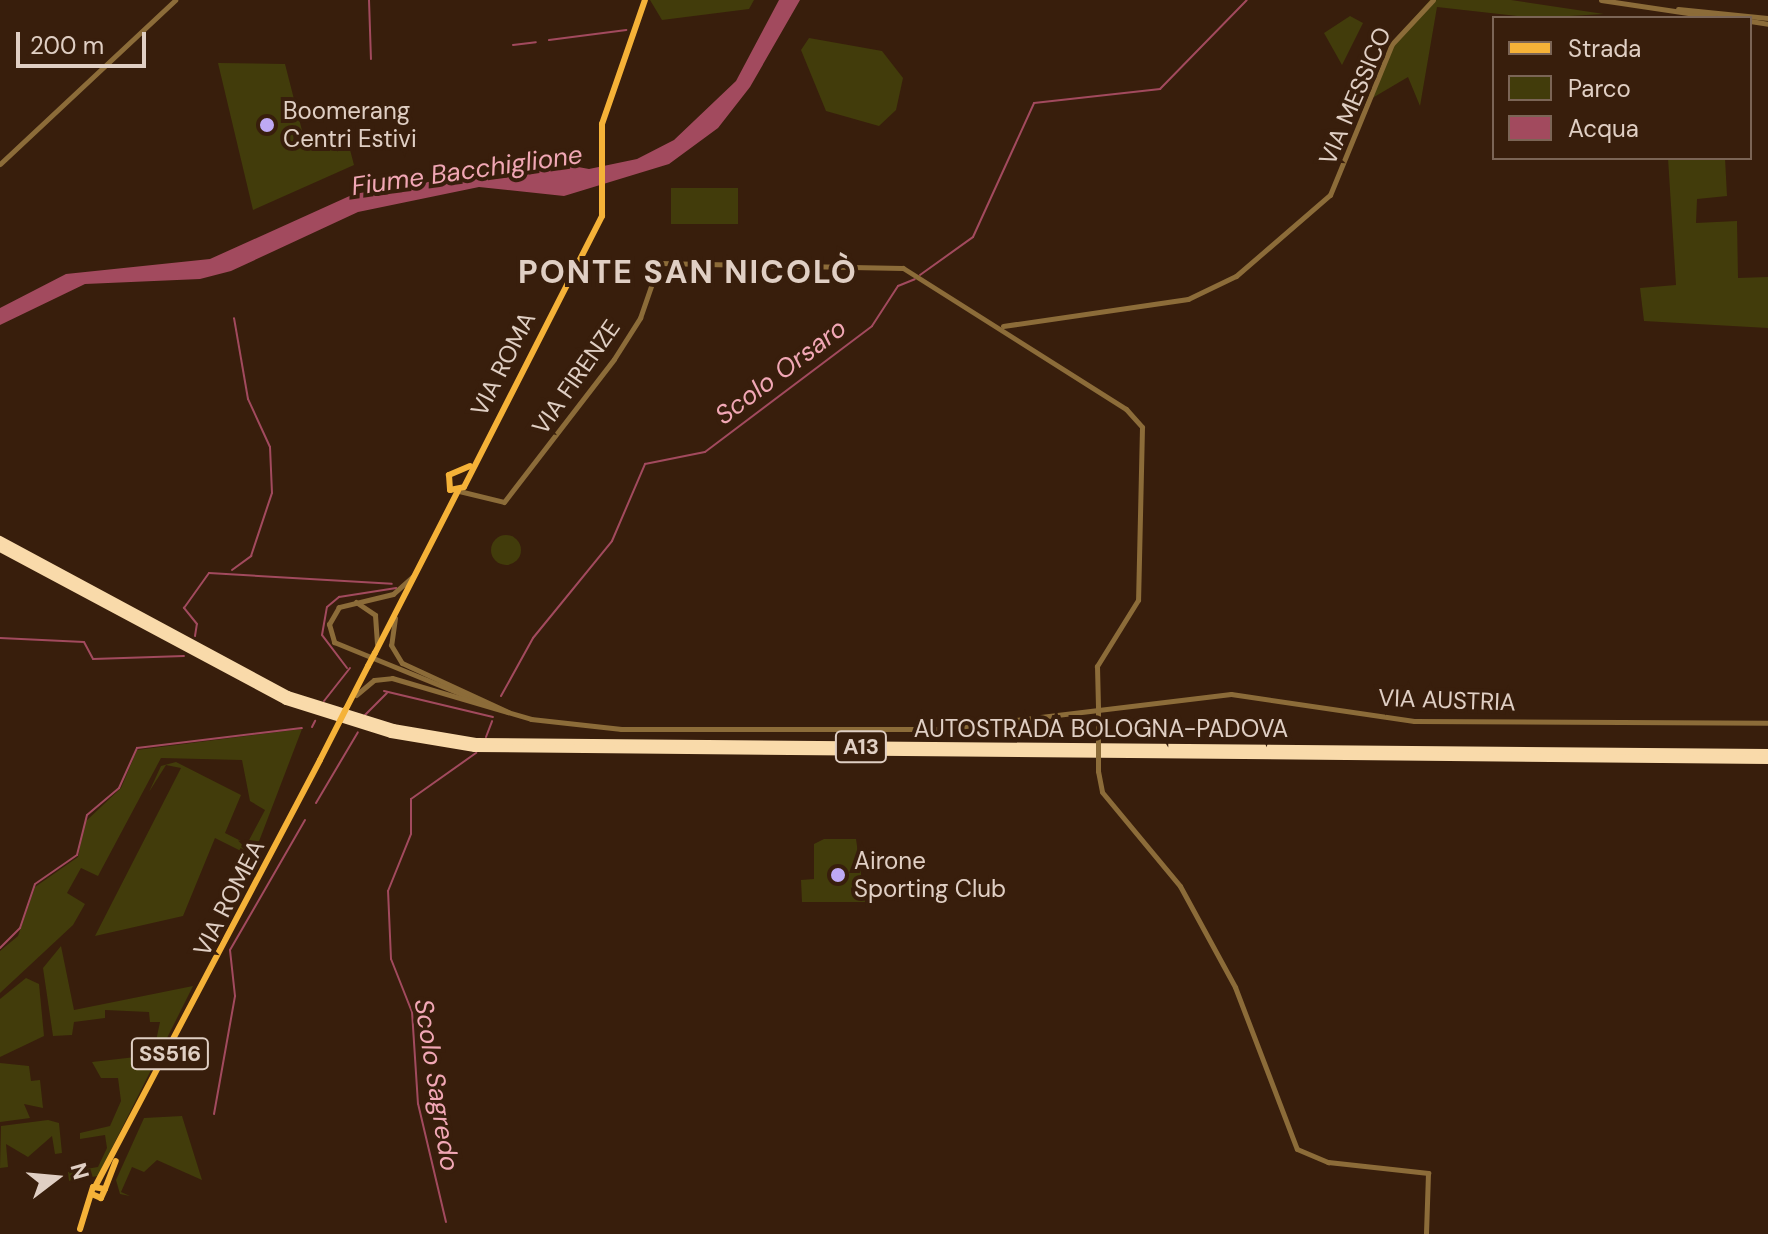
<!DOCTYPE html>
<meta charset="utf-8">
<style>
body{margin:0}
#map{position:relative;width:1768px;height:1234px;overflow:hidden;background:#381e0c;font-family:"DM Sans",sans-serif}
div>[style]{position:absolute}
[style*='--x']{left:calc(var(--x)*1px);top:calc(var(--y)*1px);width:calc(var(--w)*1px);rotate:calc(var(--a)*1deg)}
.green>*{inset:0;background:#423c0b;transform-origin:0 0}
.round{border-radius:50%}
.water>*{inset:0;background:#a24a5e}
.stream>*{height:2px;margin:-1px;padding:0 1px;transform-origin:1px;border-radius:1px;background:#a24a5e}
.minor>*{height:5px;margin:-2.5px;padding:0 2.5px;transform-origin:2.5px;border-radius:2.5px;background:#8c6c39}
.major>*{height:6px;margin:-3px;padding:0 3px;transform-origin:3px;border-radius:3px;background:#f5b238}
.highway>*{height:8px;margin:-4px;padding:0 4px;transform-origin:4px;border-radius:4px;background:#f9daaa}
.minor-bridge>*{height:5px;margin:-2.5px;padding:0 2.5px;transform-origin:2.5px;border-radius:2.5px;background:#8c6c39}
.major-bridge>*{height:6px;margin:-3px;padding:0 3px;transform-origin:3px;border-radius:3px;background:#f5b238}
.dots>*{width:22px;height:22px;translate:-50% -50%;box-sizing:border-box;border:4px solid #381e0c;border-radius:50%}
span{translate:-50% -50%;white-space:nowrap;text-align:center;line-height:1.15;-webkit-text-stroke:8px #381e0c;paint-order:stroke}
.shield-label span{padding:2px 6px;background:#381e0c;border:2px solid;border-radius:6px;-webkit-text-stroke-width:0}
.shield-label{font-size:22px;color:#e0cfc4;font-weight:700}
.street-label{font-size:24px;color:#e0cfc4}
.poi-label{font-size:24px;color:#e0cfc4}
.left{translate:0 -50%;text-align:left}
.water-label{font-size:26px;color:#f1a7b5;font-style:italic}
.district-label{font-size:32px;color:#e0cfc4;font-weight:700;letter-spacing:2px}
.legend{position:absolute;left:1492px;top:16px;width:260px;height:144px;box-sizing:border-box;background:#381e0c;border:2px solid #7b6556;margin:0;padding:10px 14px;list-style:none;font-size:24px;color:#e0cfc4}
.legend li{display:flex;align-items:center;gap:16px;height:40px}
.legend b{width:40px;border:2px solid #7b6556}
.north{position:absolute;left:16px;top:1138px;width:80px;height:80px;-webkit-text-stroke:6px #381e0c;paint-order:stroke;rotate:74deg;font-size:22px;font-weight:700;line-height:32px;text-align:center;color:#e0cfc4}
.north::after{content:'';display:block;margin:auto;width:28px;height:36px;background:#e0cfc4;clip-path:polygon(50% 0,100% 100%,50% 72%,0 100%)}
.scale{position:absolute;left:16px;top:32px;width:130px;height:36px;box-sizing:border-box;border:4px solid #e0cfc4;border-top:0;padding-left:10px;font-size:24px;line-height:28px;white-space:nowrap;color:#e0cfc4;-webkit-text-stroke:6px #381e0c;paint-order:stroke}
</style>
<div id="map">
<div class="green">
<i style="clip-path:polygon(650px 0,754px 0,749px 9px,662px 20px)"></i>
<i style="clip-path:polygon(1430px 0,1511px 0,1604px 14px,1535px 18px,1437px 7px,1420px 106px,1408px 77px,1369px 100px,1392px 43px)"></i>
<i style="clip-path:polygon(1350px 16px,1363px 23px,1342px 65px,1324px 33px)"></i>
<i style="clip-path:polygon(809px 38px,882px 51px,903px 78px,896px 110px,879px 126px,826px 111px,801px 50px)"></i>
<i style="clip-path:polygon(218px 63px,285px 64px,307px 150px,348px 142px,354px 165px,253px 210px)"></i>
<i style="clip-path:polygon(1668px 158px,1725px 158px,1727px 196px,1697px 199px,1696px 223px,1737px 221px,1738px 278px,1768px 277px,1768px 328px,1644px 321px,1640px 288px,1676px 285px)"></i>
<i style="left:738px;top:188px;width:36px;height:67px;rotate:90deg"></i>
<i class="round" style="left:491px;top:535px;width:30px;height:30px"></i>
<i style="clip-path:polygon(302px 729px,253px 857px,215px 838px,183px 916px,95px 936px,181px 768px,166px 765px,149px 792px,161px 766px,176px 762px,241px 795px,225px 833px,247px 844px,265px 810px,250px 801px,242px 760px,161px 758px,98px 876px,81px 868px,67px 893px,85px 904px,73px 925px,0 993px,0 951px,18px 936px,35px 887px,78px 857px,85px 822px,121px 788px,137px 750px)"></i>
<i style="clip-path:polygon(824px 839px,856px 839px,865px 902px,802px 902px,801px 880px,814px 879px,814px 844px)"></i>
<i style="clip-path:polygon(61px 946px,74px 1010px,193px 986px,98px 1176px,69px 1181px,68px 1172px,98px 1167px,107px 1148px,105px 1135px,80px 1139px,80px 1133px,110px 1126px,121px 1101px,118px 1078px,101px 1078px,92px 1062px,153px 1055px,160px 1022px,150px 1022px,149px 1012px,105px 1010px,105px 1018px,74px 1022px,72px 1035px,53px 1036px,43px 968px)"></i>
<i style="clip-path:polygon(26px 978px,39px 984px,44px 1036px,0 1057px,0 999px)"></i>
<i style="clip-path:polygon(0 1063px,29px 1066px,31px 1081px,40px 1080px,43px 1108px,24px 1104px,30px 1118px,0 1122px)"></i>
<i style="clip-path:polygon(182px 1116px,202px 1180px,157px 1160px,144px 1172px,132px 1167px,121px 1192px,130px 1196px,120px 1194px,116px 1180px,144px 1118px)"></i>
<i style="clip-path:polygon(48px 1120px,59px 1123px,62px 1153px,55px 1154px,52px 1136px,28px 1157px,6px 1144px,8px 1167px,0 1168px,1px 1126px)"></i>
</div>
<div class="water">
<i style="clip-path:polygon(779px 0,800px 0,750px 87px,718px 128px,669px 164px,564px 196px,479px 187px,358px 212px,231px 271px,200px 279px,85px 284px,0 325px,0 308px,66px 274px,210px 259px,354px 194px,551px 162px,589px 169px,637px 159px,674px 140px,736px 81px)"></i>
</div>
<div class="stream">
<i style="--x:369;--y:0;--w:59;--a:88.1"></i>
<i style="--x:549;--y:40;--w:78;--a:-7.4"></i>
<i style="--x:513;--y:45;--w:23;--a:-7"></i>
<i style="--x:920;--y:275;--w:65;--a:-35.6"></i>
<i style="--x:973;--y:237;--w:147;--a:-65.5"></i>
<i style="--x:1034;--y:103;--w:127;--a:-6.3"></i>
<i style="--x:1160;--y:89;--w:124;--a:-45.7"></i>
<i style="--x:232;--y:570;--w:24;--a:-36"></i>
<i style="--x:251;--y:556;--w:66;--a:-71.6"></i>
<i style="--x:272;--y:493;--w:46;--a:-92.5"></i>
<i style="--x:270;--y:447;--w:53;--a:-114.6"></i>
<i style="--x:248;--y:399;--w:82;--a:-99.8"></i>
<i style="--x:195;--y:636;--w:12;--a:-81"></i>
<i style="--x:197;--y:624;--w:21;--a:-129"></i>
<i style="--x:184;--y:608;--w:43;--a:-54.5"></i>
<i style="--x:209;--y:573;--w:183;--a:3.4"></i>
<i style="--x:0;--y:638;--w:84;--a:2.7"></i>
<i style="--x:84;--y:642;--w:19;--a:62"></i>
<i style="--x:93;--y:659;--w:91;--a:-1.9"></i>
<i style="--x:347;--y:668;--w:41;--a:-127.1"></i>
<i style="--x:322;--y:635;--w:28;--a:-80"></i>
<i style="--x:327;--y:607;--w:16;--a:-40"></i>
<i style="--x:339;--y:597;--w:58;--a:-9"></i>
<i style="--x:384;--y:691;--w:112;--a:13.4"></i>
<i style="--x:501;--y:696;--w:66;--a:-61.1"></i>
<i style="--x:533;--y:638;--w:125;--a:-50.8"></i>
<i style="--x:612;--y:541;--w:84;--a:-66.8"></i>
<i style="--x:645;--y:464;--w:61;--a:-11.3"></i>
<i style="--x:705;--y:452;--w:209;--a:-37"></i>
<i style="--x:872;--y:326;--w:48;--a:-57"></i>
<i style="--x:898;--y:286;--w:18;--a:-22"></i>
<i style="--x:324;--y:701;--w:42;--a:-51.8"></i>
<i style="--x:365;--y:715;--w:31;--a:-45"></i>
<i style="--x:312;--y:727;--w:7;--a:-63"></i>
<i style="--x:486;--y:737;--w:17;--a:-69"></i>
<i style="--x:316;--y:803;--w:82;--a:-59.4"></i>
<i style="--x:0;--y:948;--w:28;--a:-45"></i>
<i style="--x:20;--y:928;--w:46;--a:-71.2"></i>
<i style="--x:35;--y:884;--w:51;--a:-34.6"></i>
<i style="--x:77;--y:855;--w:41;--a:-76"></i>
<i style="--x:87;--y:815;--w:42;--a:-40.2"></i>
<i style="--x:119;--y:788;--w:44;--a:-65.8"></i>
<i style="--x:137;--y:748;--w:166;--a:-6.9"></i>
<i style="--x:214;--y:1114;--w:120;--a:-79.9"></i>
<i style="--x:235;--y:996;--w:46;--a:-96.2"></i>
<i style="--x:230;--y:950;--w:150;--a:-60"></i>
<i style="--x:446;--y:1222;--w:121;--a:-103.3"></i>
<i style="--x:418;--y:1104;--w:92;--a:-93.7"></i>
<i style="--x:412;--y:1012;--w:57;--a:-111.6"></i>
<i style="--x:391;--y:959;--w:68;--a:-92.5"></i>
<i style="--x:388;--y:891;--w:61;--a:-68"></i>
<i style="--x:411;--y:834;--w:35;--a:-90"></i>
<i style="--x:411;--y:799;--w:80;--a:-35.3"></i>
</div>
<div class="minor">
<i style="--x:1601;--y:0;--w:122;--a:8.5"></i>
<i style="--x:1678;--y:9;--w:90;--a:5.7"></i>
<i style="--x:1750;--y:21;--w:18;--a:9"></i>
<i style="--x:0;--y:164;--w:240;--a:-43.1"></i>
<i style="--x:1003;--y:326;--w:187;--a:-8.3"></i>
<i style="--x:1188;--y:299;--w:53;--a:-25.6"></i>
<i style="--x:1236;--y:276;--w:124;--a:-40.8"></i>
<i style="--x:1330;--y:195;--w:163;--a:-67.7"></i>
<i style="--x:1392;--y:44;--w:60;--a:-47"></i>
<i style="--x:459;--y:491;--w:46;--a:13.7"></i>
<i style="--x:504;--y:502;--w:180;--a:-52.4"></i>
<i style="--x:614;--y:359;--w:49;--a:-57.6"></i>
<i style="--x:640;--y:318;--w:58;--a:-70.9"></i>
<i style="--x:659;--y:263;--w:244;--a:1.2"></i>
<i style="--x:903;--y:268;--w:264;--a:32.3"></i>
<i style="--x:1126;--y:409;--w:24;--a:48"></i>
<i style="--x:1142;--y:427;--w:173;--a:91.3"></i>
<i style="--x:1138;--y:600;--w:78;--a:121.8"></i>
<i style="--x:1097;--y:666;--w:41;--a:88.6"></i>
<i style="--x:412;--y:577;--w:25;--a:138"></i>
<i style="--x:393;--y:594;--w:56;--a:166.5"></i>
<i style="--x:339;--y:607;--w:20;--a:120"></i>
<i style="--x:329;--y:624;--w:19;--a:74"></i>
<i style="--x:334;--y:642;--w:172;--a:22.2"></i>
<i style="--x:356;--y:602;--w:23;--a:34"></i>
<i style="--x:375;--y:615;--w:29;--a:86"></i>
<i style="--x:395;--y:618;--w:27;--a:98"></i>
<i style="--x:391;--y:645;--w:21;--a:59"></i>
<i style="--x:402;--y:663;--w:117;--a:24.8"></i>
<i style="--x:356;--y:695;--w:23;--a:-40"></i>
<i style="--x:374;--y:680;--w:18;--a:-6"></i>
<i style="--x:392;--y:678;--w:145;--a:16.4"></i>
<i style="--x:531;--y:719;--w:91;--a:6.3"></i>
<i style="--x:621;--y:729;--w:320;--a:0"></i>
<i style="--x:941;--y:729;--w:292;--a:-6.9"></i>
<i style="--x:1231;--y:694;--w:185;--a:8.4"></i>
<i style="--x:1414;--y:721;--w:354;--a:0.3"></i>
<i style="--x:1098;--y:721;--w:17;--a:90"></i>
<i style="--x:1098;--y:771;--w:21;--a:79"></i>
<i style="--x:1102;--y:792;--w:122;--a:50.3"></i>
<i style="--x:1180;--y:886;--w:115;--a:61.4"></i>
<i style="--x:1235;--y:987;--w:173;--a:69.1"></i>
<i style="--x:1297;--y:1149;--w:34;--a:23"></i>
<i style="--x:1328;--y:1162;--w:101;--a:6.3"></i>
<i style="--x:1428;--y:1173;--w:61;--a:91.9"></i>
</div>
<div class="major">
<i style="--x:470;--y:466;--w:23;--a:157"></i>
<i style="--x:449;--y:475;--w:15;--a:86"></i>
<i style="--x:450;--y:490;--w:14;--a:-12"></i>
<i style="--x:464;--y:487;--w:304;--a:-63"></i>
<i style="--x:602;--y:216;--w:92;--a:-90"></i>
<i style="--x:602;--y:124;--w:131;--a:-70.9"></i>
<i style="--x:375;--y:653;--w:182;--a:-62.9"></i>
<i style="--x:346;--y:709;--w:48;--a:-62.9"></i>
<i style="--x:96;--y:1185;--w:480;--a:-62.2"></i>
<i style="--x:105;--y:1189;--w:30;--a:-69"></i>
<i style="--x:80;--y:1229;--w:44;--a:-72.8"></i>
<i style="--x:93;--y:1187;--w:12;--a:9"></i>
<i style="--x:105;--y:1189;--w:10;--a:114"></i>
<i style="--x:101;--y:1198;--w:10;--a:-156"></i>
</div>
<div class="highway">
<i style="--x:0;--y:540;--w:327;--a:28.3"></i>
<i style="--x:288;--y:695;--w:110;--a:17.4"></i>
<i style="--x:393;--y:728;--w:84;--a:9.6"></i>
<i style="--x:476;--y:742;--w:1292;--a:0.49"></i>
<i style="--x:0;--y:548;--w:324;--a:28.1"></i>
<i style="--x:286;--y:701;--w:110;--a:17.4"></i>
<i style="--x:391;--y:734;--w:85;--a:9.5"></i>
<i style="--x:475;--y:748;--w:1293;--a:0.53"></i>
</div>
<div class="minor-bridge">
<i style="--x:1098;--y:707;--w:14;--a:90"></i>
<i style="--x:1098;--y:771;--w:33;--a:-90"></i>
</div>
<div class="major-bridge">
<i style="--x:368;--y:666;--w:15;--a:-62"></i>
<i style="--x:320;--y:760;--w:57;--a:-63"></i>
</div>
<div class="dots">
<i style="left:267px;top:125px;background:#bea9f4"></i>
<i style="left:838px;top:875px;background:#bea9f4"></i>
</div>
<div class="shield-label">
<span style="left:861px;top:747px">A13</span>
<span style="left:170px;top:1054px">SS516</span>
</div>
<div class="street-label">
<span style="left:1355px;top:96px;rotate:-67deg">VIA MESSICO</span>
<span style="left:503px;top:364px;rotate:-63deg">VIA ROMA</span>
<span style="left:576px;top:377px;rotate:-55deg">VIA FIRENZE</span>
<span style="left:1447px;top:700px;rotate:2deg">VIA AUSTRIA</span>
<span style="left:1101px;top:729px">AUTOSTRADA BOLOGNA-PADOVA</span>
<span style="left:229px;top:898px;rotate:-63deg">VIA ROMEA</span>
</div>
<div class="poi-label">
<span class="left" style="left:283px;top:125px">Boomerang<br>Centri Estivi</span>
<span class="left" style="left:854px;top:875px">Airone<br>Sporting Club</span>
</div>
<div class="water-label">
<span style="left:467px;top:171px;rotate:-8deg">Fiume Bacchiglione</span>
<span style="left:781px;top:372px;rotate:-37deg">Scolo Orsaro</span>
<span style="left:436px;top:1085px;rotate:81deg">Scolo Sagredo</span>
</div>
<div class="district-label">
<span style="left:688px;top:272px">PONTE SAN NICOLÒ</span>
</div>
<ul class="legend">
<li><b style="height:10px;background:#f5b238"></b>Strada</li>
<li><b style="height:22px;background:#423c0b"></b>Parco</li>
<li><b style="height:22px;background:#a24a5e"></b>Acqua</li>
</ul>
<div class="north">N</div>
<div class="scale">200 m</div>
</div>
